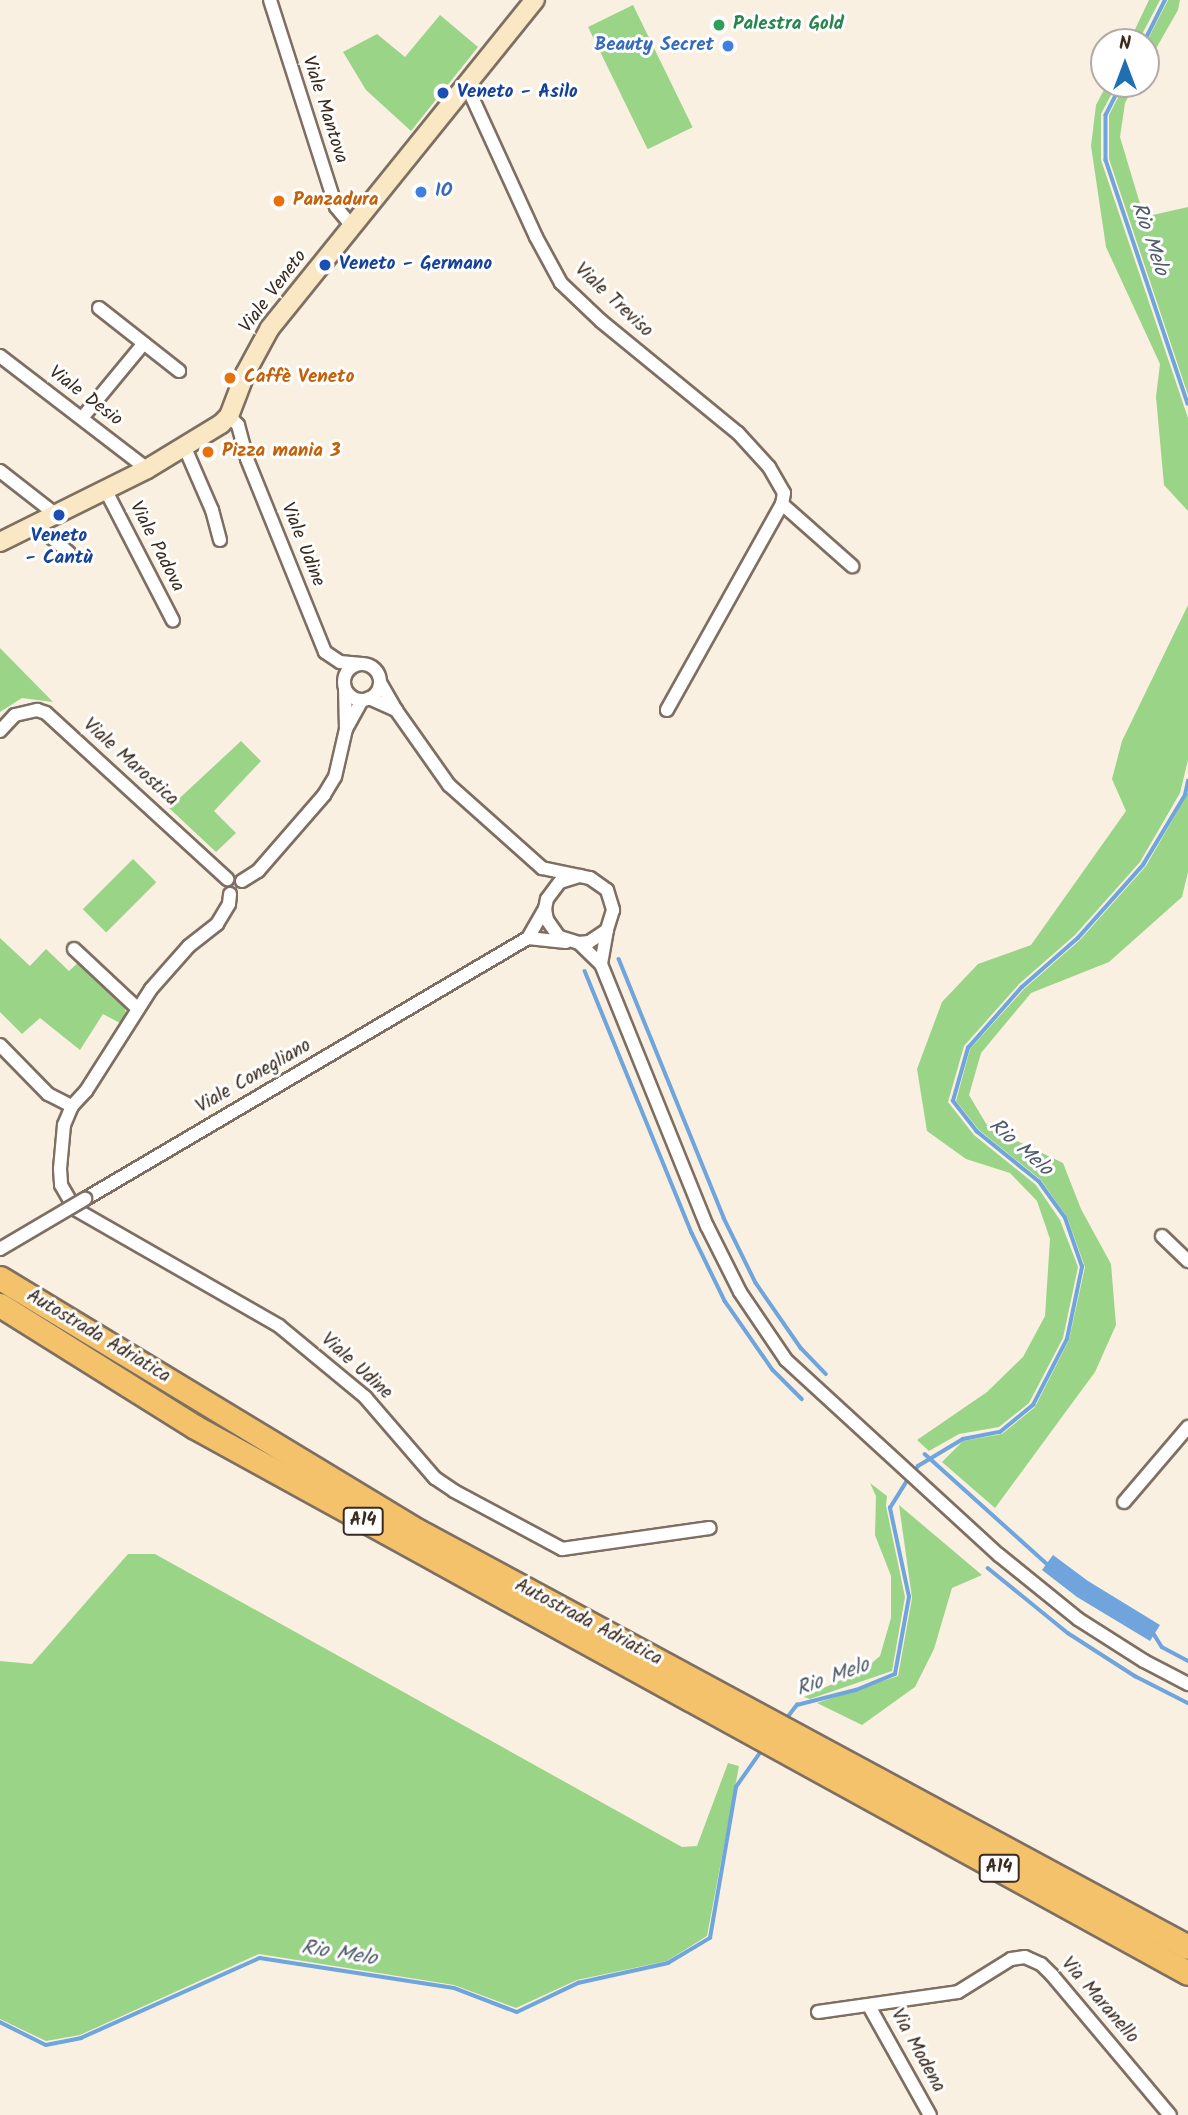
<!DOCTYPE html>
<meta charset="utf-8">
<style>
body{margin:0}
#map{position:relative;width:1188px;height:2115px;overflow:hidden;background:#f9f0e1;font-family:Kalam,sans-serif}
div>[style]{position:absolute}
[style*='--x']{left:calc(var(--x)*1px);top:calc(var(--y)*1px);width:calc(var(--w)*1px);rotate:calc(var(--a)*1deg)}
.green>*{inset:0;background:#9ad487;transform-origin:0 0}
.water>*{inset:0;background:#6fa5dc}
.stream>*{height:3.5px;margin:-1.75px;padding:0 1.75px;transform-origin:1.75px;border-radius:1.75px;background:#6fa5dc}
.roads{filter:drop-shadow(2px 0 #7e6f62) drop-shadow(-2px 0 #7e6f62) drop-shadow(0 2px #7e6f62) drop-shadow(0 -2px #7e6f62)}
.minor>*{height:12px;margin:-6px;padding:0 6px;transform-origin:6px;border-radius:6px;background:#fff}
.minor>.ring{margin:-6px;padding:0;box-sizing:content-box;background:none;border:12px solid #fff;border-radius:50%}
.secondary>*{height:18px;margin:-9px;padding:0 9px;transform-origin:9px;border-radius:9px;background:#fae7c3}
.motorway>*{height:23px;margin:-11.5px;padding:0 11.5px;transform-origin:11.5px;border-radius:11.5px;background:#f3c26a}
.bridges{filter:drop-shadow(2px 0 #7e6f62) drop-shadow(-2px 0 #7e6f62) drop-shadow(0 2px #7e6f62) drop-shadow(0 -2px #7e6f62)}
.minor-bridge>*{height:12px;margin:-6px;padding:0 6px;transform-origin:6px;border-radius:6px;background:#fff}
.dots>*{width:19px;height:19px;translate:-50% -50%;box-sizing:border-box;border:4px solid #fff;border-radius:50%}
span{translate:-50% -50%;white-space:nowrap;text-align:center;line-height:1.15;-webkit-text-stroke:6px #fff;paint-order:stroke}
.shield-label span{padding:2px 5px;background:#fff;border:2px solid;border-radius:5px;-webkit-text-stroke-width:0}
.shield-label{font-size:18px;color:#3b2a1e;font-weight:700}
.leisure-label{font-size:19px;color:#27864d;font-weight:700}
.left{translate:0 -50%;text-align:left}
.shop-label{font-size:19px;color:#366cbe;font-weight:700}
.right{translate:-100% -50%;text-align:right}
.transit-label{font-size:19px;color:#164399;font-weight:700}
.street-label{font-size:19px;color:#3b2a1e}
.food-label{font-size:19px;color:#c56008;font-weight:700}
.water-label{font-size:21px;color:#505b6a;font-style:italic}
.north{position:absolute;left:1090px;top:28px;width:70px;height:70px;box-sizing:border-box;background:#fff;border:2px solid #b1aaa5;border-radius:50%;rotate:0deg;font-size:19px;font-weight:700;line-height:28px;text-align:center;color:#3b2a1e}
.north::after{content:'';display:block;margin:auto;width:24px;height:32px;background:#1f6fb2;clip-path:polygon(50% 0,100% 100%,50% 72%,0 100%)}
</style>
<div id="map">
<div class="green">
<i style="clip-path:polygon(1149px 0,1160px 0,1138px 42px,1129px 42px)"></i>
<i style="clip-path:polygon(1168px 0,1180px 0,1178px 10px,1146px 66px,1146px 43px)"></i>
<i style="left:633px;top:5px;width:136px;height:50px;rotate:64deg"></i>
<i style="clip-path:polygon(440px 15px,478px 47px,411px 131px,366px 90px,343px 52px,377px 34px,405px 57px)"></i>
<i style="clip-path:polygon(1107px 84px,1117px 84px,1101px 114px,1101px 160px,1188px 418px,1188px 511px,1164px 485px,1156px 397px,1160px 364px,1106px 247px,1091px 146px,1096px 105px)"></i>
<i style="clip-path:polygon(1125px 84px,1135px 84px,1125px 103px,1120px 137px,1144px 217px,1188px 207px,1188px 395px,1109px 159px,1109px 115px)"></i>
<i style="clip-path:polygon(1188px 605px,1188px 760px,1180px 793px,1140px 862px,1075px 935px,1019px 984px,964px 1046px,948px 1102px,974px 1135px,1036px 1185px,1060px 1220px,1078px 1267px,1063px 1338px,1029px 1403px,999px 1427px,959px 1434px,929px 1451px,917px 1440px,987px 1392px,1023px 1357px,1045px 1316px,1050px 1239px,1037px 1201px,1010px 1173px,966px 1159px,927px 1131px,917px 1069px,942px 1002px,978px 964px,1031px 945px,1126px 811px,1112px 779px,1122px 741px)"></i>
<i style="clip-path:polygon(0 648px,53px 702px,22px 698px,0 712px)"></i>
<i style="clip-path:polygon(241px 741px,261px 761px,214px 811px,236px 833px,216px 852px,169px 808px)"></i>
<i style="clip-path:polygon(1188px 793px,1188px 872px,1182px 897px,1109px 962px,1031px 993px,981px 1053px,969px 1095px,988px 1127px,1063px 1163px,1081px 1209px,1111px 1264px,1116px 1325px,1095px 1372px,995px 1508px,942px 1462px,963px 1441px,1002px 1434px,1035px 1407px,1069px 1340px,1085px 1267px,1067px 1217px,1041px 1180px,979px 1130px,956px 1101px,970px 1049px,1024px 989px,1080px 940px,1146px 866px)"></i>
<i style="left:133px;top:859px;width:33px;height:71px;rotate:45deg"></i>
<i style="clip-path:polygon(0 938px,30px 966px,46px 949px,69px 971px,79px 962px,125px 1003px,126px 1017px,120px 1023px,103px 1014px,80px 1050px,40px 1018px,22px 1034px,0 1012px)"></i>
<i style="clip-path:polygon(870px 1483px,887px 1496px,886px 1506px,905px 1597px,892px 1671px,810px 1699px,804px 1697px,865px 1669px,880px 1656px,891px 1618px,891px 1576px,875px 1535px,876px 1496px)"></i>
<i style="clip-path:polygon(899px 1505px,982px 1575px,952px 1588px,934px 1649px,915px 1687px,862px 1725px,817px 1703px,898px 1676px,912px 1598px)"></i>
<i style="clip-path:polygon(128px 1554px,155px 1554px,682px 1847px,697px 1846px,728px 1763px,739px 1766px,707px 1936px,667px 1961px,577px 1980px,516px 2008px,454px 1985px,259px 1954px,80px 2035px,46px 2041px,0 2019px,0 1661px,32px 1664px)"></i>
</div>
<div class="water">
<i style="clip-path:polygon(1053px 1555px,1088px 1581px,1160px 1625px,1150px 1641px,1077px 1597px,1042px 1570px)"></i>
</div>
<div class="stream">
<i style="--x:1144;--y:42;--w:47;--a:-63.4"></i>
<i style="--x:1122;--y:84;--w:35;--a:117"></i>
<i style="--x:1106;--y:115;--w:45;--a:90"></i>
<i style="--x:1106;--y:160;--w:257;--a:71.4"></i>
<i style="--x:619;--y:959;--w:279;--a:67.9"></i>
<i style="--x:724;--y:1218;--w:72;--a:63.8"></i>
<i style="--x:756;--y:1283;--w:79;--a:55.3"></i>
<i style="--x:801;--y:1348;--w:36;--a:46"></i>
<i style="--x:585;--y:971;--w:283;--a:67.8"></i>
<i style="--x:692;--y:1233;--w:76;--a:64.1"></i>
<i style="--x:725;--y:1301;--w:84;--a:55.2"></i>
<i style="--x:773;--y:1370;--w:41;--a:45"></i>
<i style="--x:925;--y:1454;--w:164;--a:42"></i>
<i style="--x:914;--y:1472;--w:7;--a:-56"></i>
<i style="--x:918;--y:1466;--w:52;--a:-31"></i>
<i style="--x:963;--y:1439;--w:38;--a:-11"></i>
<i style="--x:1000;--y:1432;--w:43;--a:-39.3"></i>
<i style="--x:1033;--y:1405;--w:74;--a:-62.7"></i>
<i style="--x:1067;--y:1339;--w:74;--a:-78.2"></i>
<i style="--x:1082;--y:1267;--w:52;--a:-109.1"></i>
<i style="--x:1065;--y:1218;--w:44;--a:-125.8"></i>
<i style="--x:1039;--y:1182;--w:80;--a:-141.1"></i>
<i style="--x:977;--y:1132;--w:39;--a:-128"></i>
<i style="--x:953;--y:1101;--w:55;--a:-74.2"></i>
<i style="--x:968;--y:1048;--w:81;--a:-48.5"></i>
<i style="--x:1022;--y:987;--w:74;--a:-41.2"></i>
<i style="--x:1078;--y:938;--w:98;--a:-48.3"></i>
<i style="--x:1143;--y:865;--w:82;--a:-59"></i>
<i style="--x:1185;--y:795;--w:14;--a:-78"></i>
<i style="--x:988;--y:1568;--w:103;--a:39.1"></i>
<i style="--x:1068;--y:1633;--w:80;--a:32.7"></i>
<i style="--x:1135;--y:1676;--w:59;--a:27"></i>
<i style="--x:1154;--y:1634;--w:15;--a:58"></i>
<i style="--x:1162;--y:1647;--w:30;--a:28"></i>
<i style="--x:786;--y:1719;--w:18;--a:-52"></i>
<i style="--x:797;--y:1705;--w:61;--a:-14.3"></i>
<i style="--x:856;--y:1690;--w:42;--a:-22.3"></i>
<i style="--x:895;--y:1674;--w:78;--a:-79.7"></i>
<i style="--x:909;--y:1597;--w:91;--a:-102.1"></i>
<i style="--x:890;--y:1508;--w:36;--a:-58"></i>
<i style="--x:0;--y:2022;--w:51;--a:26.6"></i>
<i style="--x:46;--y:2045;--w:36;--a:-11"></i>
<i style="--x:81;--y:2038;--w:196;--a:-24.1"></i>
<i style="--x:260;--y:1958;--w:196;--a:8.8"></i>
<i style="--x:454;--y:1988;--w:67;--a:20.9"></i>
<i style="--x:517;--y:2012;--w:68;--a:-25.4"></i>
<i style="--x:578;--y:1983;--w:92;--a:-12.5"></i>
<i style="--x:668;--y:1963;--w:49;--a:-30.8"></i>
<i style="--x:710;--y:1938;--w:153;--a:-80.2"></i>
<i style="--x:736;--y:1787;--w:45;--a:-54.9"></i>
</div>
<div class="roads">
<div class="minor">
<i style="--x:270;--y:0;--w:217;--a:72.3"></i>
<i style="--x:336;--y:207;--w:25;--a:50"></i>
<i style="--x:466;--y:84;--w:168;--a:65.4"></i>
<i style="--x:536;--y:237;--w:52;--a:61.5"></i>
<i style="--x:561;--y:283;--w:55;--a:43.5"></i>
<i style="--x:601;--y:321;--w:177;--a:39.3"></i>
<i style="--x:738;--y:433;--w:46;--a:47.6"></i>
<i style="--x:769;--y:467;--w:30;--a:60"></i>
<i style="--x:784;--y:493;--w:11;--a:100"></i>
<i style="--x:782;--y:504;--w:236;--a:119.2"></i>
<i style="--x:99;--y:308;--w:102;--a:38.2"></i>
<i style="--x:0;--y:356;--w:185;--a:37.5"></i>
<i style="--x:229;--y:416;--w:13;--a:45"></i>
<i style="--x:238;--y:425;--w:35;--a:75"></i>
<i style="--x:247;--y:459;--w:208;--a:68"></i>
<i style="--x:325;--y:652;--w:18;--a:34"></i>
<i style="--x:340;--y:662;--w:22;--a:5"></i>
<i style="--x:82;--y:418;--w:97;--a:-50.4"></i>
<i style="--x:185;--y:448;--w:68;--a:66.5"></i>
<i style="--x:212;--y:510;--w:31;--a:75"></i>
<i style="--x:0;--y:471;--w:70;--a:38"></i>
<i style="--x:105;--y:489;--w:148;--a:62.7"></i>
<i style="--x:782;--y:504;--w:94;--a:41.5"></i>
<i style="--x:36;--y:524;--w:44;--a:41.3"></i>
<i class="ring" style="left:344px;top:664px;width:24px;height:24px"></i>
<i style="--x:345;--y:688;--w:41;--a:88.6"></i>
<i style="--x:346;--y:729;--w:33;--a:-61"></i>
<i style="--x:369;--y:698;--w:30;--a:24"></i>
<i style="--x:396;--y:710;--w:32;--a:-120"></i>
<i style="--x:396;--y:710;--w:92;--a:54.8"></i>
<i style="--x:449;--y:785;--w:125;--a:41.7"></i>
<i style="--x:542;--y:868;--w:49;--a:11.8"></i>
<i style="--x:590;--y:878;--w:21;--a:35"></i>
<i style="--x:607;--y:890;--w:21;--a:73"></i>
<i style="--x:613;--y:910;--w:21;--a:107"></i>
<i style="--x:607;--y:930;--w:22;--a:146"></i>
<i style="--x:589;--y:942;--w:10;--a:174"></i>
<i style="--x:579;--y:943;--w:21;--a:-163"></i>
<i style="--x:559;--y:937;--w:21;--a:-125"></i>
<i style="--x:547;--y:920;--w:11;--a:-100"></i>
<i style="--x:545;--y:909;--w:10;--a:-79"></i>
<i style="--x:547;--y:899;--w:21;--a:-53"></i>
<i style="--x:560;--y:882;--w:21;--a:-17"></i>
<i style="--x:0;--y:731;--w:22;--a:-47"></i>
<i style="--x:15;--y:715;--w:23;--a:-13"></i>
<i style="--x:37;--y:710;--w:9;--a:18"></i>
<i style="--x:46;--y:713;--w:246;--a:42.5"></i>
<i style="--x:242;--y:881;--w:19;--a:-32"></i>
<i style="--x:258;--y:871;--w:101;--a:-49"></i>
<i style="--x:324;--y:795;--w:21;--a:-59"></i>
<i style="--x:335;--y:777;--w:49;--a:-77.1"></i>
<i style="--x:528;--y:938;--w:38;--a:6"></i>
<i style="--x:579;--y:943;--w:30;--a:44"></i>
<i style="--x:601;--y:964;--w:283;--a:68"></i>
<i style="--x:707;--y:1226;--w:74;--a:63.4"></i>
<i style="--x:740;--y:1292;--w:82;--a:55.9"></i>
<i style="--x:786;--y:1360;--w:289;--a:42.5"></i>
<i style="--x:999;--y:1555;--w:102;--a:39"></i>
<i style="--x:1078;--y:1619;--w:78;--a:32.5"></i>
<i style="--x:1144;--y:1661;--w:50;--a:27.6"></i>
<i style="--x:74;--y:949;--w:86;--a:43.1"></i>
<i style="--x:601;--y:964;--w:35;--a:-80"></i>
<i style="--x:0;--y:1045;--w:69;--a:45.6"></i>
<i style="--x:48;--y:1094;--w:27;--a:27"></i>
<i style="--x:72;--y:1106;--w:21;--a:-47"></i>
<i style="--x:86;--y:1091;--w:121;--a:-57.5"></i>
<i style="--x:151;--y:989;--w:57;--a:-48.5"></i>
<i style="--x:189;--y:946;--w:36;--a:-38"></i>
<i style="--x:217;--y:924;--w:23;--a:-59"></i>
<i style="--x:229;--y:904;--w:10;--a:-84"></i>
<i style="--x:72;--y:1106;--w:21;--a:113"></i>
<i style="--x:64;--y:1125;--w:44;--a:95.2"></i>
<i style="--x:60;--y:1169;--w:16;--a:86"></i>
<i style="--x:61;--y:1185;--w:28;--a:60"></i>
<i style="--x:75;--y:1209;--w:235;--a:29.8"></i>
<i style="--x:279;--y:1326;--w:112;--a:39.5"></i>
<i style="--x:365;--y:1397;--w:107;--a:49.2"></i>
<i style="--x:435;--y:1478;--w:23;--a:34"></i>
<i style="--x:454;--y:1491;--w:123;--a:28.2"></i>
<i style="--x:562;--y:1549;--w:149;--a:-8.1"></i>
<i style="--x:85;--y:1199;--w:514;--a:-30.51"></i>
<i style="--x:528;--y:938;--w:34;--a:-60"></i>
<i style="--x:1162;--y:1236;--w:36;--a:44"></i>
<i style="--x:1124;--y:1502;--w:99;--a:-49.5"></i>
<i style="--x:869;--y:2006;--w:125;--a:60.8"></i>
<i style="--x:818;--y:2012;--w:141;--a:-8.1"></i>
<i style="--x:958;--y:1992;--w:62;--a:-31.9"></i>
<i style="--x:1011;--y:1959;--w:14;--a:-8"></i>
<i style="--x:1025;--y:1957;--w:17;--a:24"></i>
<i style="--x:1041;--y:1964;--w:16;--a:45"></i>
<i style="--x:1052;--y:1975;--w:183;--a:49.9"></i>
</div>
<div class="secondary">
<i style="--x:0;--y:542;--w:164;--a:-26.4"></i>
<i style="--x:147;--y:469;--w:87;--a:-31.3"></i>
<i style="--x:221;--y:424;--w:11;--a:-45"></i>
<i style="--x:229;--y:416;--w:45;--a:-69.1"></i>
<i style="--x:245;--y:374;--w:52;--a:-61.5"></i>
<i style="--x:270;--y:328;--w:422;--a:-51.1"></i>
</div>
<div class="motorway">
<i style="--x:0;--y:1278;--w:489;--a:31.2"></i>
<i style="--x:418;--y:1531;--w:875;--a:28.38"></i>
<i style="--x:0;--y:1305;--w:230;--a:32"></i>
<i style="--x:195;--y:1427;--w:1133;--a:28.8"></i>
</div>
</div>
<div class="bridges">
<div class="minor-bridge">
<i style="--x:0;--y:1249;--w:99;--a:-30.5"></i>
</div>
</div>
<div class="dots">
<i style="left:719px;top:25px;background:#2e9e5b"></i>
<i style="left:728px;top:46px;background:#3f7fe0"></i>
<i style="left:443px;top:93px;background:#1a4fb4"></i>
<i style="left:421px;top:192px;background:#3f7fe0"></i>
<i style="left:279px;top:201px;background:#e8710a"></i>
<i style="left:325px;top:265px;background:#1a4fb4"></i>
<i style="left:230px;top:378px;background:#e8710a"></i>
<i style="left:208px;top:452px;background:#e8710a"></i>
<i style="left:59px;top:515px;background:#1a4fb4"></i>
</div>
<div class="shield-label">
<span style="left:363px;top:1521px">A14</span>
<span style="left:999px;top:1868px">A14</span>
</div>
<div class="leisure-label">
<span class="left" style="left:733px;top:25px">Palestra Gold</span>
</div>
<div class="shop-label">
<span class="right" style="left:714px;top:46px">Beauty Secret</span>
<span class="left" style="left:435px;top:192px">IO</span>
</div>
<div class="transit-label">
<span class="left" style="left:457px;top:93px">Veneto - Asilo</span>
<span class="left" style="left:339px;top:265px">Veneto - Germano</span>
<span style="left:59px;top:548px">Veneto<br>- Cantù</span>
</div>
<div class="street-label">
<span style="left:324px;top:110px;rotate:72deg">Viale Mantova</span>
<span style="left:274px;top:292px;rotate:-53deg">Viale Veneto</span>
<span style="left:613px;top:301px;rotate:43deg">Viale Treviso</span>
<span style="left:85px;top:397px;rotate:37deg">Viale Desio</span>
<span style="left:302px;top:545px;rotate:68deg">Viale Udine</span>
<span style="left:156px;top:547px;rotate:63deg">Viale Padova</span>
<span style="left:130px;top:763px;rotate:42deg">Viale Marostica</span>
<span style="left:254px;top:1077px;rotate:-30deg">Viale Conegliano</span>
<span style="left:98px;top:1337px;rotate:31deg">Autostrada Adriatica</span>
<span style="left:356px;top:1367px;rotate:42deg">Viale Udine</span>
<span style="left:588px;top:1623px;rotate:28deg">Autostrada Adriatica</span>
<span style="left:1099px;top:2001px;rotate:49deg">Via Maranello</span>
<span style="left:917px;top:2051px;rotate:61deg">Via Modena</span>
</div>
<div class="food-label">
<span class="left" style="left:293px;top:201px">Panzadura</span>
<span class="left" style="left:244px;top:378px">Caffè Veneto</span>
<span class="left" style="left:222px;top:452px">Pizza mania 3</span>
</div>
<div class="water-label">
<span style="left:1149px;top:239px;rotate:71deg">Rio Melo</span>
<span style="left:1020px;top:1148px;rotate:41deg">Rio Melo</span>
<span style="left:833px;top:1678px;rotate:-20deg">Rio Melo</span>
<span style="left:339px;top:1954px;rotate:9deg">Rio Melo</span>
</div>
<div class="north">N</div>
</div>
